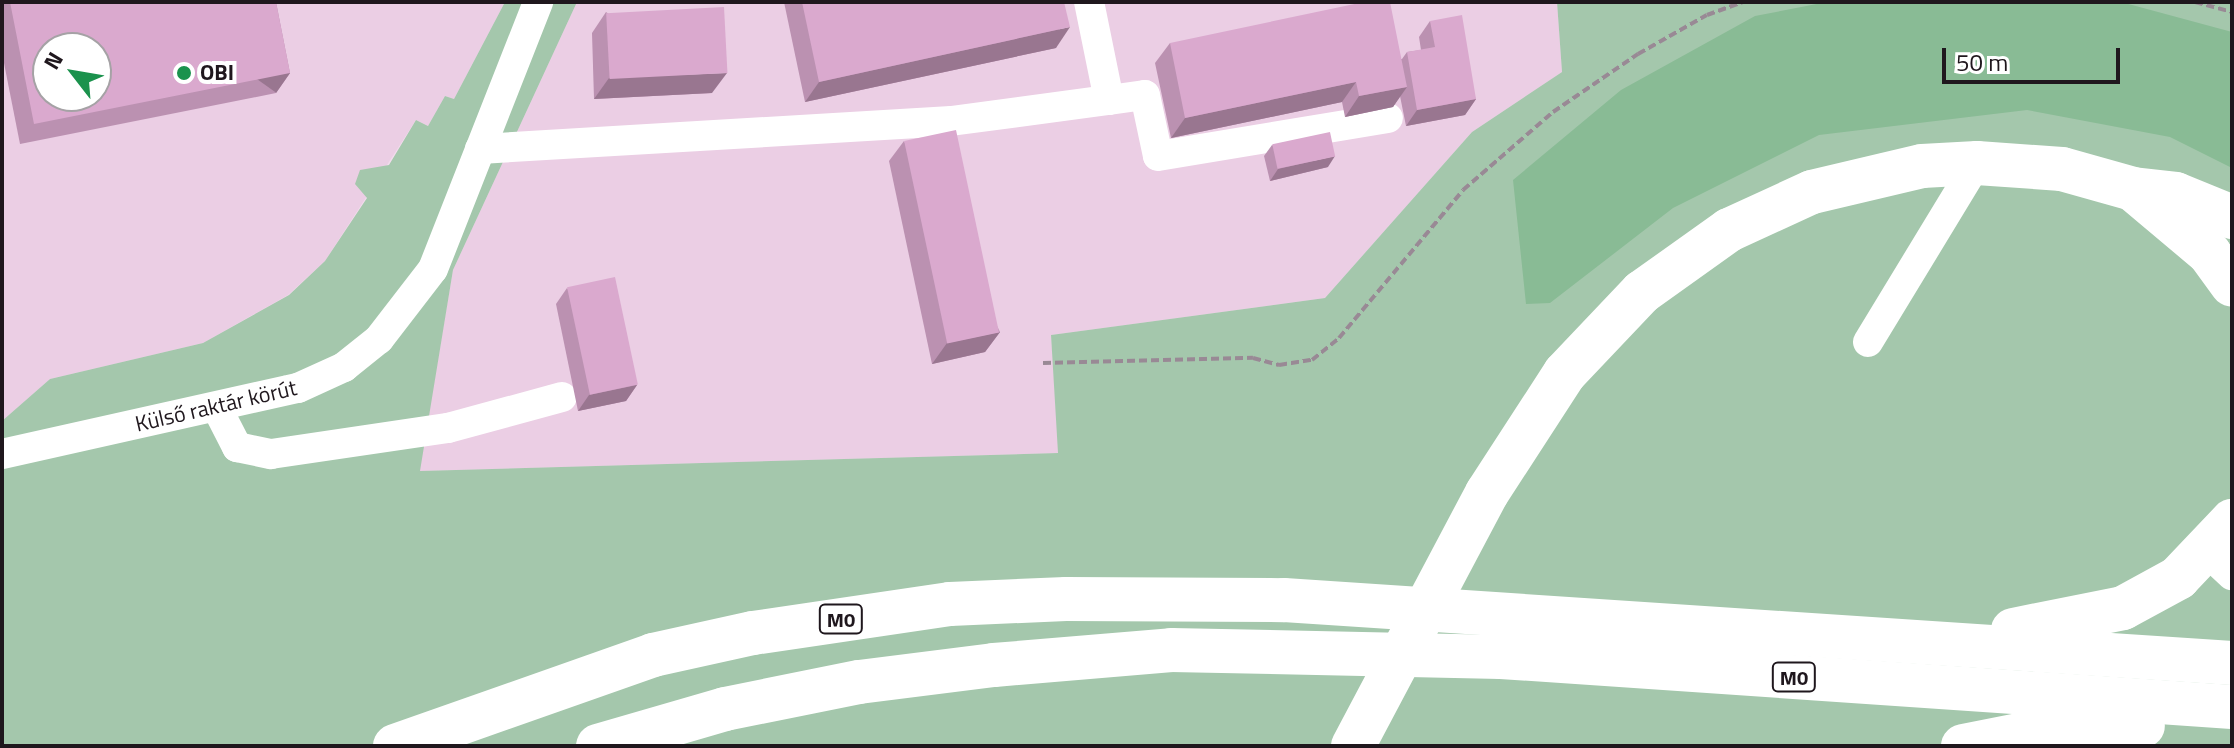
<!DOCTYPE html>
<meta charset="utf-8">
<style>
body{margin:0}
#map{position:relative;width:2234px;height:748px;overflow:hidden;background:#f1dbec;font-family:"Titillium Web",sans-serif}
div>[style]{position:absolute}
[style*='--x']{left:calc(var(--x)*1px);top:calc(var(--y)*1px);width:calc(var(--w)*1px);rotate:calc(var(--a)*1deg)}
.built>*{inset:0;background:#ebcee4}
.green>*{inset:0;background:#a4c7ac}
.forest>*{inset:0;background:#89bb95}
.path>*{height:4px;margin-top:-2px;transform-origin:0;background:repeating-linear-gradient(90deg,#998995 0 8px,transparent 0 12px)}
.minor>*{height:30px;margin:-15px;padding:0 15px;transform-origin:15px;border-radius:15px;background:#fff}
.highway>*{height:44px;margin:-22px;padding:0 22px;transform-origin:22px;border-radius:22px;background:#fff}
.wall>*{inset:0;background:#bb91b1}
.shaded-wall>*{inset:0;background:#997690;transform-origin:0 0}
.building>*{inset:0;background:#daa9ce;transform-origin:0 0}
.dots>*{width:22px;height:22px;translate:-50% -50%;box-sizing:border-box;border:4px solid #fff;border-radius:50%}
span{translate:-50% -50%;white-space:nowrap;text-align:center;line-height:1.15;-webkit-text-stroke:8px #fff;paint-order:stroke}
.shield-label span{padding:2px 6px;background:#fff;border:2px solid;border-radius:6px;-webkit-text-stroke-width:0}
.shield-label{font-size:20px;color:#1f171d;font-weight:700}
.poi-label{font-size:22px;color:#1f171d;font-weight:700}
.left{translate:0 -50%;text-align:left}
.street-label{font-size:22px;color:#1f171d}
.frame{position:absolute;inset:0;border:4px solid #1f171d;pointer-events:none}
.north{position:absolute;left:32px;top:32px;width:80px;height:80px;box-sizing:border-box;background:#fff;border:2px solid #a5a2a5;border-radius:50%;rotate:301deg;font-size:22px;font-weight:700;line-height:32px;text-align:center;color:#1f171d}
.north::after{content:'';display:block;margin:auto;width:28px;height:36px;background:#1b924d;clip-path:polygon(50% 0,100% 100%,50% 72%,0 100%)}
.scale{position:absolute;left:1942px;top:48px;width:178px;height:36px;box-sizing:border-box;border:4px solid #1f171d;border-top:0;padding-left:10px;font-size:24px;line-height:28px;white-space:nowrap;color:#1f171d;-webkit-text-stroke:6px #fff;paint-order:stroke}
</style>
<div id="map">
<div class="built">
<i style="clip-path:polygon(evenodd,2px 2px,505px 2px,454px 99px,445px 96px,428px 126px,416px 120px,325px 261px,288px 295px,203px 343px,50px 379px,2px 421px,2px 2px,48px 48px,96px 48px,96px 96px,48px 96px,48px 48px)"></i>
<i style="clip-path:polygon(577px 2px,1557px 2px,1562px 72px,1472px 132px,1325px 298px,1051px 335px,1059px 453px,419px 471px,453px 270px)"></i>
</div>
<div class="green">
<i style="clip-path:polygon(505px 2px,577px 2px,453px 270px,420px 471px,1058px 453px,1051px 335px,1325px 298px,1472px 132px,1562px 72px,1557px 2px,2232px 2px,2232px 746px,2px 746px,2px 421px,50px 379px,203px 343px,289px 295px,325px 261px,367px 198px,355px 184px,360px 170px,389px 165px,416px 120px,428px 126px,445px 96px,454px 99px)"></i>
</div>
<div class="forest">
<i style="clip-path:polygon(1827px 2px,2121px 2px,2232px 32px,2232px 168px,2170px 137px,2027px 110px,1819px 135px,1673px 208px,1550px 303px,1526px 304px,1513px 180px,1621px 90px,1755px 16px)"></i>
</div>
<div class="path">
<i style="--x:2195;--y:2;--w:38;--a:15"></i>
<i style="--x:1043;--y:363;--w:210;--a:-1.4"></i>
<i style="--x:1253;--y:358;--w:27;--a:15"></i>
<i style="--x:1279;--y:365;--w:33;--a:-9"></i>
<i style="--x:1312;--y:360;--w:35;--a:-39"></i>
<i style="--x:1339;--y:338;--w:193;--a:-50"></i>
<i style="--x:1463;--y:190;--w:119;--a:-40.9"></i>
<i style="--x:1553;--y:112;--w:103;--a:-34.3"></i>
<i style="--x:1638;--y:54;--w:79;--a:-29.5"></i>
<i style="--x:1707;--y:15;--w:38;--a:-20"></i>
</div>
<div class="minor">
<i style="--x:1109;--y:100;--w:36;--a:-8"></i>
<i style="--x:1145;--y:95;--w:62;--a:78"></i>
<i style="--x:1158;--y:156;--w:233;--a:-9.4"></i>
<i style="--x:480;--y:149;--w:472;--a:-3.4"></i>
<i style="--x:951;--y:121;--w:159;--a:-7.6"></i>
<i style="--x:1109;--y:100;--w:100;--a:-101.5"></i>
<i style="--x:1868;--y:342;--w:210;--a:-58.7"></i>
<i style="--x:217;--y:408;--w:44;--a:62.9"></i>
<i style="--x:237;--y:447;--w:35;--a:12"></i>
<i style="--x:271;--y:454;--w:179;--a:-8.4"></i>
<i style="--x:448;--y:428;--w:118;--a:-15.2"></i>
<i style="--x:2;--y:454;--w:303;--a:-12.6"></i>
<i style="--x:298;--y:388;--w:51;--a:-24.5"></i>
<i style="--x:344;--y:367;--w:45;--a:-38.7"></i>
<i style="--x:379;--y:339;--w:88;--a:-52.4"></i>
<i style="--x:433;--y:269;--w:287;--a:-68.5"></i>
<i style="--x:2207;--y:552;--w:34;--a:43"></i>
</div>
<div class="highway">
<i style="--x:2135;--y:191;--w:97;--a:40"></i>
<i style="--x:2209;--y:253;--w:39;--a:54"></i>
<i style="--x:2013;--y:630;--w:112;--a:-11.3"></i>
<i style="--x:2123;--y:608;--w:63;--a:-28.6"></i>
<i style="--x:2178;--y:578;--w:79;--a:-46.5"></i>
<i style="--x:395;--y:746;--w:274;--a:-19.4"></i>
<i style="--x:653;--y:655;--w:102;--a:-12.4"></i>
<i style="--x:753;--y:633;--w:199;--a:-8.4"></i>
<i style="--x:950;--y:604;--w:116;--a:-2.5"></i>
<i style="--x:1066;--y:599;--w:218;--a:0.3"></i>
<i style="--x:1284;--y:600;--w:950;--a:3.8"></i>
<i style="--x:598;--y:746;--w:132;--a:-16.2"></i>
<i style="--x:725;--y:709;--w:137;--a:-11.4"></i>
<i style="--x:859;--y:682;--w:136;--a:-7.2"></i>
<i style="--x:994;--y:665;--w:178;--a:-4.8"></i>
<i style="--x:1171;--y:650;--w:330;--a:1.2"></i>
<i style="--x:1501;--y:657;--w:733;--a:3.91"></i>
<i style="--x:1353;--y:746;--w:286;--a:-62.1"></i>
<i style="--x:1487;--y:493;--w:143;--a:-57"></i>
<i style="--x:1565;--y:373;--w:112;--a:-46.5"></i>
<i style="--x:1642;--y:292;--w:107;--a:-35.5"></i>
<i style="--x:1729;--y:230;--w:91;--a:-24.6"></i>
<i style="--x:1812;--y:192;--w:113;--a:-13.3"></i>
<i style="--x:1922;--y:166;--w:55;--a:-3.1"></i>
<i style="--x:1977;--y:163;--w:85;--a:4"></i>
<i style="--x:2062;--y:169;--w:74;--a:15.7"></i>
<i style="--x:2133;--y:189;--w:43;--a:6.6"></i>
<i style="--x:2176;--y:194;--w:61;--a:22.3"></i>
<i style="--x:1963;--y:746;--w:72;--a:-11.2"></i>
<i style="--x:2034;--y:732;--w:109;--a:-3.2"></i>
</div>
<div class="wall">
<i style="clip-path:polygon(2px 2px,276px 2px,290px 73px,276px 93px,20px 144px,2px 53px)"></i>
<i style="clip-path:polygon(784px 2px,1064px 2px,1056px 48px,805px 102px)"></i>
<i style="clip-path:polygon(606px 12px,712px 93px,594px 99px,592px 33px)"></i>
<i style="clip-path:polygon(1430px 21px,1476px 99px,1465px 115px,1406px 126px,1400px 96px,1393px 107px,1345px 117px,1342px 102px,1171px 138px,1155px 63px,1170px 43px,1402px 59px,1407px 52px,1421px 50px,1419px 37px)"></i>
<i style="clip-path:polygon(904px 141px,1000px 332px,985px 352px,932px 364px,889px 161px)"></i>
<i style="clip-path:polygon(1272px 145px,1328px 167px,1270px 181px,1264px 156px)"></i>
<i style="clip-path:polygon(567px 288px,637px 385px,626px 401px,578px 411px,556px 304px)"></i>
</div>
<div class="shaded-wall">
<i style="clip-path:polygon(1070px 27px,1056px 48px,805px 102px,819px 82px)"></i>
<i style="left:290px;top:73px;width:24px;height:261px;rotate:125deg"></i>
<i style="clip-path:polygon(727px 73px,712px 93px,594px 99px,609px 78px)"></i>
<i style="clip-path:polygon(1356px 82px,1342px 102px,1171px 138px,1185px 118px)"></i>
<i style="clip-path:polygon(1407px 87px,1393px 107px,1345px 117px,1359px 96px)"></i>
<i style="clip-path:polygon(1476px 99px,1465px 115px,1406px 126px,1417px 110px)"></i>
<i style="clip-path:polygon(1335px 156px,1328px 167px,1270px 181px,1278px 169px)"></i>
<i style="clip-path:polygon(1000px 332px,985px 352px,932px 364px,947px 343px)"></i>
<i style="clip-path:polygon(637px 385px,626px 401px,578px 411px,589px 395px)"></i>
</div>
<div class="building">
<i style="clip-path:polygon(evenodd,10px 2px,276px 2px,290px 73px,34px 124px,10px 2px,48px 48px,96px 48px,96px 96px,48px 96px,48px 48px)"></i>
<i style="clip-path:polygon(802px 2px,1064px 2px,1070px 27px,819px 82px)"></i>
<i style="clip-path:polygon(1364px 2px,1390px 2px,1407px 87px,1359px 96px,1356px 82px,1185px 118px,1170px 43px)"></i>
<i style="left:724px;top:7px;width:66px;height:118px;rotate:87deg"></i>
<i style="clip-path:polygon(1462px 15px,1476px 99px,1417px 110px,1407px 52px,1435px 47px,1430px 21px)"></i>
<i style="left:956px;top:130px;width:207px;height:53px;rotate:78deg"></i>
<i style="left:1330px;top:132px;width:25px;height:59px;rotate:78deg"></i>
<i style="left:615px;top:277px;width:110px;height:49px;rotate:78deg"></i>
</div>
<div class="dots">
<i style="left:184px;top:73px;background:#1b924d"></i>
</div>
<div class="shield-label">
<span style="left:841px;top:619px">M0</span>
<span style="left:1794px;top:677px">M0</span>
</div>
<div class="poi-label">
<span class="left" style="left:200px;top:73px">OBI</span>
</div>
<div class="street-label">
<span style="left:216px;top:406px;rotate:-13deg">Külső raktár körút</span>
</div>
<div class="frame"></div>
<div class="north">N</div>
<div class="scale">50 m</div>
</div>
